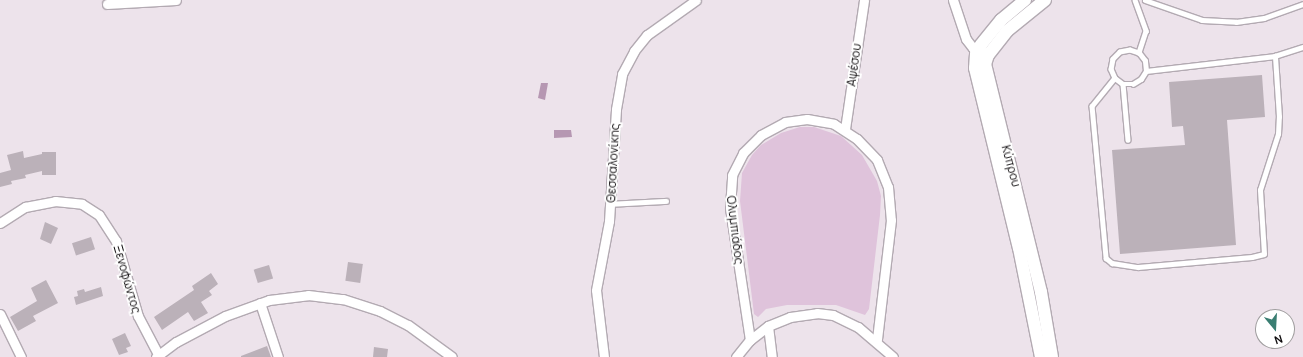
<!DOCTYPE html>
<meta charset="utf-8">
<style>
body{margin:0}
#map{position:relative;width:1303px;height:357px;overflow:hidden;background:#ede3eb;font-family:Manrope,sans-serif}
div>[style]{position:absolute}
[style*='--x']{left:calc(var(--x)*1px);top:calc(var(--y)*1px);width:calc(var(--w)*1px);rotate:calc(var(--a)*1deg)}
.green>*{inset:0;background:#dfc3db}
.water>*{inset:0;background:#b697b2}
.building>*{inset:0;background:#bbb1b9;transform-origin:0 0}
.roads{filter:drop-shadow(1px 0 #b3aab2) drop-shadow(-1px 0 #b3aab2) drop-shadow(0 1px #b3aab2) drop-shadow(0 -1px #b3aab2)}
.lane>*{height:4.5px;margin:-2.25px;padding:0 2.25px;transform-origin:2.25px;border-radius:2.25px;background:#fff}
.street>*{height:9px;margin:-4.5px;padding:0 4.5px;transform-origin:4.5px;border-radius:4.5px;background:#fff}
.secondary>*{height:12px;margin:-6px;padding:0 6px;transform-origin:6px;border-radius:6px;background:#fff}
span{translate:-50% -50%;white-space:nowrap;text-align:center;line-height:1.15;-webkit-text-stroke:4px #fff;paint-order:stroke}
.street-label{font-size:12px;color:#0e0b0d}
.north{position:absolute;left:1255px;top:309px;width:40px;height:40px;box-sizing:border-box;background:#fff;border:1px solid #9f9d9e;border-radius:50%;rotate:162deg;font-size:11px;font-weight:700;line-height:16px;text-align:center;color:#0e0b0d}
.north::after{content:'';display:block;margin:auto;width:14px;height:18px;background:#3a7e72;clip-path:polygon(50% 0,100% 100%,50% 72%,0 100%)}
</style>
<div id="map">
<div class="green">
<i style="clip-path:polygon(800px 127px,814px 127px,841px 136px,862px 155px,877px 181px,881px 196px,880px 215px,869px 309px,865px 315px,836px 305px,787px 305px,766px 309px,758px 317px,754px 314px,740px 201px,742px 173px,752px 155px,761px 145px,781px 133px)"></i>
</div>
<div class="water">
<i style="clip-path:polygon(541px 83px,548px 83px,545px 100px,538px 98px)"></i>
<i style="clip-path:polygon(554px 130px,571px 130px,572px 137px,554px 138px)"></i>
</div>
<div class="building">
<i style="clip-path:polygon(1262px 75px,1265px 117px,1227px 120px,1236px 245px,1120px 254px,1112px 150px,1185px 145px,1183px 126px,1172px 127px,1169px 82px)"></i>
<i style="clip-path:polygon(23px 151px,24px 158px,42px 154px,42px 152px,56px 152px,56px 175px,42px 175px,42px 171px,25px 175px,26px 178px,11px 181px,12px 184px,0 187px,0 173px,11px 170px,7px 155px)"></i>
<i style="clip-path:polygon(45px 222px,58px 228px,51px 244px,40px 239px)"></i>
<i style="left:91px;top:237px;width:13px;height:20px;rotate:72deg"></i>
<i style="left:348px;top:262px;width:15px;height:19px;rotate:8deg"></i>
<i style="left:269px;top:265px;width:14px;height:16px;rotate:73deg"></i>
<i style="clip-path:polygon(211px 273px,218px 284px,209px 291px,212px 295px,201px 302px,208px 313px,194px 321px,188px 312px,162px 330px,154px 317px,194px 290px,192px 286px)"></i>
<i style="clip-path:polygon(46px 280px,58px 303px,33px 316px,36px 321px,18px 331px,10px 317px,37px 301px,31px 288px)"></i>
<i style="clip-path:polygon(101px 287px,103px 296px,76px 305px,74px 297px,78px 296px,77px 291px,84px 289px,85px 292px)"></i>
<i style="clip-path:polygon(125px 333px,131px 346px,126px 348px,128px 352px,119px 355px,112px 339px)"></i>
<i style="clip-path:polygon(267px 346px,271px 357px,241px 357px,241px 356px)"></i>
<i style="clip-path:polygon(374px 347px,388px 349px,387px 357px,373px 357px)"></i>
</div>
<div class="roads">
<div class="lane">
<i style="--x:1135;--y:0;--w:33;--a:70"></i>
<i style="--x:1146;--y:31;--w:23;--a:108"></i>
<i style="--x:1145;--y:0;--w:60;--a:19.3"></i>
<i style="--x:1202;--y:20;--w:34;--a:3"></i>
<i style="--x:1236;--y:22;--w:28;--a:-8"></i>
<i style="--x:1264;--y:18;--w:41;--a:-19.7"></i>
<i style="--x:1146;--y:71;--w:130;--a:-6.6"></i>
<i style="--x:1275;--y:56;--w:29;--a:-18"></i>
<i style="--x:1115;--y:78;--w:36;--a:129"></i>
<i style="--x:1092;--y:106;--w:153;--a:84.7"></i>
<i style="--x:1106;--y:258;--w:8;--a:40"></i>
<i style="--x:1112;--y:263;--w:26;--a:9"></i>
<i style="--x:1138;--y:267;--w:114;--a:-5"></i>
<i style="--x:1252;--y:257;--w:12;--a:-14"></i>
<i style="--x:1264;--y:254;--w:64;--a:-93.6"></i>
<i style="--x:1260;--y:190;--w:59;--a:-72.2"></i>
<i style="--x:1278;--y:134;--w:17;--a:-87"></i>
<i style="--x:1279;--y:117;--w:61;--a:-93.8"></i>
<i style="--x:1123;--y:84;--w:10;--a:0"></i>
<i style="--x:1133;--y:84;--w:9;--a:-32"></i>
<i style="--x:1141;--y:79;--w:9;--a:-58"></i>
<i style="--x:1146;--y:71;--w:10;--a:-96"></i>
<i style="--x:1145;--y:61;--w:10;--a:-127"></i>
<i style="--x:1139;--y:53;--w:9;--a:-162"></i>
<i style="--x:1130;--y:50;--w:10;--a:169"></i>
<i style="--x:1120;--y:52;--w:10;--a:135"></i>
<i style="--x:1113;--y:59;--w:10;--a:101"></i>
<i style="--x:1111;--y:69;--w:10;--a:66"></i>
<i style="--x:1115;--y:78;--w:10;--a:37"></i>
<i style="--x:1123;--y:84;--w:56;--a:84.9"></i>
<i style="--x:610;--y:204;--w:56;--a:-3.1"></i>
</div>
<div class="street">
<i style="--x:953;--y:0;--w:41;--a:71.6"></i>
<i style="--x:966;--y:39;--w:11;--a:52"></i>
<i style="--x:973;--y:48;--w:12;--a:24"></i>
<i style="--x:107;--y:4;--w:69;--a:-3.3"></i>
<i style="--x:845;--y:129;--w:130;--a:-81.6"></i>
<i style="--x:0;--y:223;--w:30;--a:-33"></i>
<i style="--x:25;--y:207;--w:31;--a:-11"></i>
<i style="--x:55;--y:201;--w:27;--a:6"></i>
<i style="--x:82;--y:204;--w:20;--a:33"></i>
<i style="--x:99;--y:215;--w:31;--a:57"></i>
<i style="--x:116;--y:241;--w:78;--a:73.7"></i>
<i style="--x:138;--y:316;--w:45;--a:62.3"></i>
<i style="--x:260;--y:303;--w:57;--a:71.6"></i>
<i style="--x:0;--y:314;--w:48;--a:64"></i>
<i style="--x:768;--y:326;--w:31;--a:83"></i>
<i style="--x:750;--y:340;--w:134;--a:-98.6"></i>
<i style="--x:730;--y:207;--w:32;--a:-86"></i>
<i style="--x:732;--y:175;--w:25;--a:-63"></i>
<i style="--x:743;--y:153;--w:25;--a:-45"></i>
<i style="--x:761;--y:135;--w:27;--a:-28"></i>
<i style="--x:785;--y:122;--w:22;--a:-8"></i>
<i style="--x:807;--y:119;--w:27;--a:10"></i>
<i style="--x:834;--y:124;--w:27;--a:33"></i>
<i style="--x:857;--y:139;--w:29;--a:46"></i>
<i style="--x:877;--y:160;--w:29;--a:68"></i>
<i style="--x:888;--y:187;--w:33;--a:85"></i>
<i style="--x:891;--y:220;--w:121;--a:96.7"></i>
<i style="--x:156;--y:357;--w:25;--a:-37"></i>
<i style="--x:176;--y:342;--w:55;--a:-28"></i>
<i style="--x:225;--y:316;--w:47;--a:-20"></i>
<i style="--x:269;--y:300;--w:39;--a:-7"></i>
<i style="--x:308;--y:295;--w:35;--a:7"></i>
<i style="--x:343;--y:299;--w:39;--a:18"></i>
<i style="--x:380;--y:311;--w:31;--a:27"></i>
<i style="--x:408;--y:325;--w:54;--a:36"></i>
<i style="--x:604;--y:357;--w:67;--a:-96.8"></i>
<i style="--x:596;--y:290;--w:70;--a:-79.3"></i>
<i style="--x:609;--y:221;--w:112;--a:-86.4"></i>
<i style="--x:616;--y:109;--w:36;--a:-80"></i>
<i style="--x:622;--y:74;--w:26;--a:-62"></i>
<i style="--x:634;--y:51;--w:21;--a:-51"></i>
<i style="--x:647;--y:35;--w:60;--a:-35.5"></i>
<i style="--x:736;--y:357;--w:22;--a:-51"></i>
<i style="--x:750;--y:340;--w:23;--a:-38"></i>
<i style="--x:768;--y:326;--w:24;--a:-22"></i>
<i style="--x:790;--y:317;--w:27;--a:-8"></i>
<i style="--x:817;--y:313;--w:16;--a:7"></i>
<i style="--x:833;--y:315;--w:28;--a:26"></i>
<i style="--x:858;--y:327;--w:46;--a:40.6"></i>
</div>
<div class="secondary">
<i style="--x:1025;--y:0;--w:31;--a:140"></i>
<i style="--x:1001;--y:20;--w:32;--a:129"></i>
<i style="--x:981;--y:45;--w:10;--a:119"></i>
<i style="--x:976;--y:54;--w:14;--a:94"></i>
<i style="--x:975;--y:68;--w:185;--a:76.3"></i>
<i style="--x:1019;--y:248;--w:111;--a:78.6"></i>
<i style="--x:1045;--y:0;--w:49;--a:140.8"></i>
<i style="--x:1007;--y:31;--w:31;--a:128"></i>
<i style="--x:988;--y:55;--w:9;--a:108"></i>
<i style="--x:985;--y:64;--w:235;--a:76.2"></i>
<i style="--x:1041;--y:292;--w:66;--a:80.4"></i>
</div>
</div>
<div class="street-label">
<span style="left:854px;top:65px;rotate:-82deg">Αψέσου</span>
<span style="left:613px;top:163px;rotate:-87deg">Θεσσαλονίκης</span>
<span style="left:1011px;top:166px;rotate:75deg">Κύπρου</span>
<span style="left:735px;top:230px;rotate:83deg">Ολυμπιάδος</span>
<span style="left:127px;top:279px;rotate:74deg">Ξενοφώντος</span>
</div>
<div class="north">N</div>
</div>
